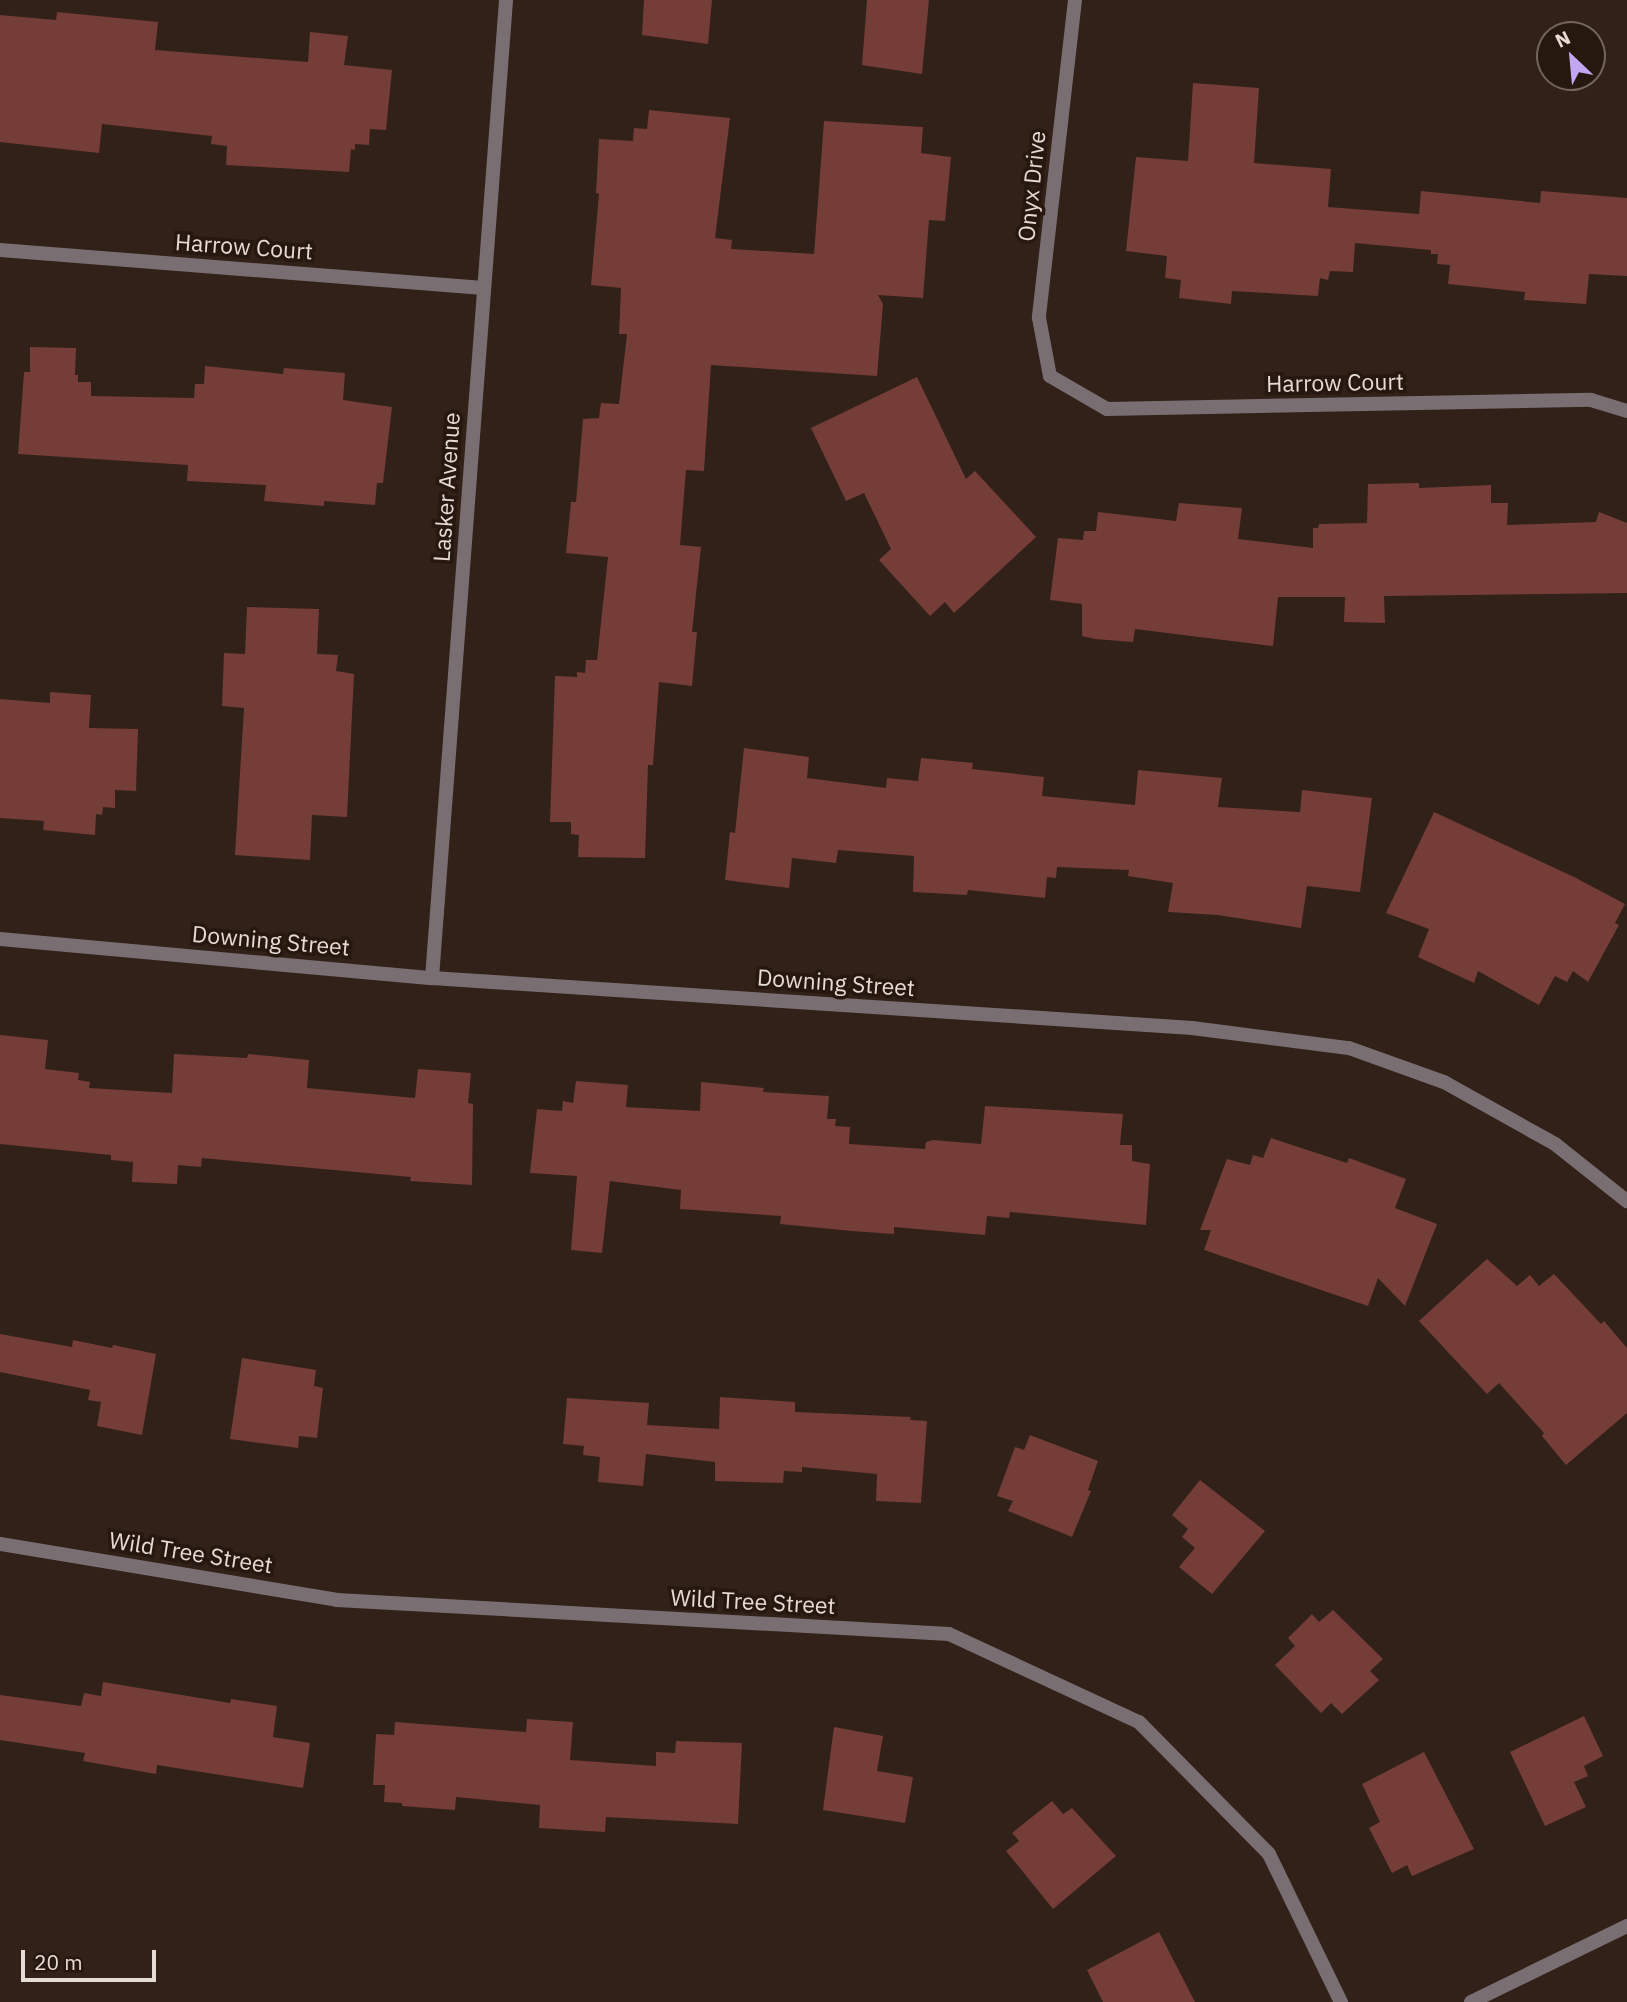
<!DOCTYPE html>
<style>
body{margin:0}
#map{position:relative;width:1627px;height:2002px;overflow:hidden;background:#312118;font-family:"IBM Plex Sans",sans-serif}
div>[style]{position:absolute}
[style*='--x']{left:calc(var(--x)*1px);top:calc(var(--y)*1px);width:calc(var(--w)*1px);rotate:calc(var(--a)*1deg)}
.building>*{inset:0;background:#753d38}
.street>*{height:14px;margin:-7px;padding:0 7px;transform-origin:7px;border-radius:7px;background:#796e71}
span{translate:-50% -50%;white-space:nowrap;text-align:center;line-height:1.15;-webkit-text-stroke:7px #27180f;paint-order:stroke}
.street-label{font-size:23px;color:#e6dbd5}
.north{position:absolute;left:1536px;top:21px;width:70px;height:70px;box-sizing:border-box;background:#27180f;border:2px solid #73665e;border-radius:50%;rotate:334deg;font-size:19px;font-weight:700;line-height:28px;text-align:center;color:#e6dbd5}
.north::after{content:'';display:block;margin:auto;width:24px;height:32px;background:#c2a8f2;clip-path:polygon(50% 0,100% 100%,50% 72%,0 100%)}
.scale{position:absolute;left:21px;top:1950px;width:135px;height:32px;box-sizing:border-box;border:4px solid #e6dbd5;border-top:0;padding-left:9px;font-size:21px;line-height:24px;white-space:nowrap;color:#e6dbd5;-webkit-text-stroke:5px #27180f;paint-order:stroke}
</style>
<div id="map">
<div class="building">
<i style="clip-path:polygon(644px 0,712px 0,708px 44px,642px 35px)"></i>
<i style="clip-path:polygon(867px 0,929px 0,922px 74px,862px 65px)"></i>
<i style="clip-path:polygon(57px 12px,158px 22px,155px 50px,308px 62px,310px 32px,348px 36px,344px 65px,392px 70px,386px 130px,370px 129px,369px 145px,355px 144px,355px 150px,351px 149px,349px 172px,226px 165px,227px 146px,211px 144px,212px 136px,102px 124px,99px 153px,0 142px,0 15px,56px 20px)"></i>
<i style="clip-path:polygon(1193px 83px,1259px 88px,1254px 163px,1331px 169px,1328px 207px,1419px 214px,1421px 191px,1540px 203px,1541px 191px,1627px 198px,1627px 276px,1589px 274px,1586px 304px,1524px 300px,1525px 292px,1448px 284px,1450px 265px,1437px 264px,1438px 254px,1431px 254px,1431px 250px,1355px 243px,1353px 272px,1330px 271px,1328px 280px,1320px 278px,1318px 296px,1232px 291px,1231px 304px,1179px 298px,1181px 280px,1165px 278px,1167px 256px,1126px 251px,1136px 157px,1188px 161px)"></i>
<i style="clip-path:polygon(649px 110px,730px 118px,715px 238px,732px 240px,731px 249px,814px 254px,824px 121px,923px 127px,921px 153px,951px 157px,945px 221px,929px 220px,923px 298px,878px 295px,883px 304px,877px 376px,711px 365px,704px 471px,686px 470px,680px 545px,701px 547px,692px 632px,697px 632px,692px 686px,659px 682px,653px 765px,648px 765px,645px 858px,578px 857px,579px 835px,571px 834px,571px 822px,550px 822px,555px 676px,577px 677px,577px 672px,585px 673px,586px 660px,597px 660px,608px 557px,566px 553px,571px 502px,576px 502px,583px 419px,599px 418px,601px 403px,619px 404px,627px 334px,619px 334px,621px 288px,591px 285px,599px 194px,596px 193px,599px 139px,633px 141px,634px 128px,647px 129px)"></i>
<i style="clip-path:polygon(30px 347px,76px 348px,75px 375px,78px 375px,78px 382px,91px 382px,91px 396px,194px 398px,195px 384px,204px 384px,205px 366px,283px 374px,284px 368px,345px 373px,343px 400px,392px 407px,383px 483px,377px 483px,375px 505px,324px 501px,324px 506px,264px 501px,266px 485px,187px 481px,188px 465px,18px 454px,24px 372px,30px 372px)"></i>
<i style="clip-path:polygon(917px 377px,966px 479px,975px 471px,1036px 537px,954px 613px,945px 602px,930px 616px,879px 560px,891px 549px,864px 493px,846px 501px,811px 428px)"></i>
<i style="clip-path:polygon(1419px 483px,1419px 488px,1491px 485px,1491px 503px,1508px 503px,1507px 525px,1596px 522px,1599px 512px,1627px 523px,1627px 593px,1384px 596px,1385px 623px,1344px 622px,1345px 597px,1278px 597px,1273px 646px,1135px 629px,1133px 642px,1095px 639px,1082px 636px,1082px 604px,1050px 600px,1058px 538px,1083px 540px,1084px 531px,1096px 531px,1098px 512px,1176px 521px,1179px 503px,1242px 508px,1238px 539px,1313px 548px,1313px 528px,1318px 528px,1319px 524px,1367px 523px,1368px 484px)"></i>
<i style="clip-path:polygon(247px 607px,319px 609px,317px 654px,338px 655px,336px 671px,354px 674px,347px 817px,312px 815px,310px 860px,235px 855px,244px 708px,222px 706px,224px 653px,245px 654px)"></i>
<i style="clip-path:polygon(50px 692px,91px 695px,89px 728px,138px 729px,136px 791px,115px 790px,115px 808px,103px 807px,102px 815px,96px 814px,95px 835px,43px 830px,44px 821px,0 818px,0 699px,50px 703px)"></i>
<i style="clip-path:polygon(744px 748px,809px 757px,807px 778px,886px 788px,887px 778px,918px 781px,921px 758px,973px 763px,972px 769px,1044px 777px,1042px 796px,1135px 805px,1138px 770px,1222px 778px,1218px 807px,1300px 812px,1302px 790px,1372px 798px,1360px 892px,1307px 886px,1301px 928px,1218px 915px,1168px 912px,1173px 883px,1128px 876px,1129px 870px,1057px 867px,1056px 878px,1047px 877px,1045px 898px,968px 890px,967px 895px,913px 892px,914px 856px,838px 850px,836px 863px,792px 858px,789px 888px,725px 880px,730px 832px,735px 833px)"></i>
<i style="clip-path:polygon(1434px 812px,1574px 877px,1625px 904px,1615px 923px,1619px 925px,1588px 982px,1573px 971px,1567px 982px,1555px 976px,1539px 1005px,1478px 971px,1474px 983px,1418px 957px,1429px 929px,1386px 913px)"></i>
<i style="clip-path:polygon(0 1035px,48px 1040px,45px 1069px,79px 1073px,78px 1080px,90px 1082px,89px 1088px,172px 1093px,174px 1054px,247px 1058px,248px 1054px,309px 1060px,307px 1088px,415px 1098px,418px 1069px,471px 1073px,468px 1103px,473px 1104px,472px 1185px,410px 1181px,411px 1177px,202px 1158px,201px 1167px,178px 1165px,177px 1184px,132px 1182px,133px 1162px,111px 1160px,111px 1155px,0 1144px)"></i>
<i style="clip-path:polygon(576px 1081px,628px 1085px,626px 1107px,700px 1111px,701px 1082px,764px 1088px,763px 1092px,829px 1096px,827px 1119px,836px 1119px,835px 1126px,850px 1127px,849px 1144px,925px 1149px,926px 1142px,933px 1140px,981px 1144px,985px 1106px,1123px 1114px,1120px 1145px,1132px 1145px,1132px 1161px,1150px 1164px,1146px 1225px,1010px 1212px,1009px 1218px,987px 1216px,985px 1235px,894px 1227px,894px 1234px,852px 1231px,780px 1224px,781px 1216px,680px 1209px,681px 1190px,610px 1181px,602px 1253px,571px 1250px,577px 1176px,530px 1173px,537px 1109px,562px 1111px,563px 1101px,573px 1103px)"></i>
<i style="clip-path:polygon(1271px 1138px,1347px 1163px,1349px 1158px,1406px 1179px,1395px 1208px,1437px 1224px,1405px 1306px,1378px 1278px,1368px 1306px,1204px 1250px,1211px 1230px,1200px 1230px,1227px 1159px,1250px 1165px,1253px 1155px,1263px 1158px)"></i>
<i style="clip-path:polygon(1487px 1259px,1517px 1286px,1530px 1275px,1539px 1286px,1554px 1274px,1601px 1324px,1604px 1321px,1627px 1348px,1627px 1413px,1566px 1465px,1542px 1436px,1544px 1433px,1499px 1383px,1487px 1394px,1419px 1321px)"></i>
<i style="clip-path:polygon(0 1334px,72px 1347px,73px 1340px,112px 1348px,113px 1345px,156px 1354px,142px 1435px,97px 1426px,101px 1402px,88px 1400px,90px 1390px,0 1372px)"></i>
<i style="clip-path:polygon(242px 1358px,316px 1370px,314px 1386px,323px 1388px,317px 1438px,299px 1436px,298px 1448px,230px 1439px)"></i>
<i style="clip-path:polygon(720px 1397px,795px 1402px,795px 1412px,911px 1417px,910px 1420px,927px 1421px,921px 1503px,876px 1501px,877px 1474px,802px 1467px,802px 1472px,784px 1471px,783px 1483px,715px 1481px,715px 1462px,646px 1454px,643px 1486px,598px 1482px,600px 1457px,583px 1455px,584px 1446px,563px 1444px,567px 1398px,649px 1403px,647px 1425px,719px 1429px)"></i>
<i style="clip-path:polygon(1030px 1435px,1098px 1461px,1088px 1490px,1091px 1491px,1072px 1537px,1008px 1511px,1013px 1501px,997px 1496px,1015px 1447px,1024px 1450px)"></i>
<i style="clip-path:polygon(1200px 1480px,1265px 1531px,1212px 1594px,1179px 1567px,1195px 1548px,1182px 1537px,1188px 1529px,1172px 1515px)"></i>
<i style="clip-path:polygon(1333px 1610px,1383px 1659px,1370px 1671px,1379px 1680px,1342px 1714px,1331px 1703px,1321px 1713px,1275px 1665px,1295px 1646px,1288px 1638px,1312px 1614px,1319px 1622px)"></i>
<i style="clip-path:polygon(103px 1682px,230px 1703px,231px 1699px,277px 1706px,273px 1737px,310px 1743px,303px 1788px,157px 1765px,156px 1774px,83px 1761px,85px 1753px,0 1740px,0 1695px,81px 1706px,84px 1693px,101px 1696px)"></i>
<i style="clip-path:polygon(1584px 1716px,1603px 1756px,1584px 1766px,1588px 1776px,1574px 1782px,1586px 1807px,1545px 1826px,1510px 1752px)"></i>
<i style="clip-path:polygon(527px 1719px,573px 1722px,570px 1760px,656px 1766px,656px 1752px,675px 1753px,676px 1741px,742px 1743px,738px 1824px,606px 1817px,605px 1832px,539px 1828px,540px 1805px,456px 1797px,455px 1810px,402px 1806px,402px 1803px,384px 1802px,385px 1785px,373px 1785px,376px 1734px,394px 1735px,395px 1722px,526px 1732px)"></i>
<i style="clip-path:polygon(834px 1727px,883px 1736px,877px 1771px,913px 1777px,905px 1823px,823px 1810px)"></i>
<i style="clip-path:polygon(1424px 1752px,1474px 1849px,1412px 1876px,1407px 1865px,1392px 1873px,1369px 1828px,1380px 1822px,1362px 1784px)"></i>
<i style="clip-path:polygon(1052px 1801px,1063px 1814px,1072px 1808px,1116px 1856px,1053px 1909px,1006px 1851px,1019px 1841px,1012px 1833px)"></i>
<i style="clip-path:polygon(1159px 1932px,1195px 2002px,1103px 2002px,1087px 1970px)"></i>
</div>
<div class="street">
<i style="--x:1075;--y:0;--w:320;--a:96.5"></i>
<i style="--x:1039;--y:318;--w:59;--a:79.3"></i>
<i style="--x:1050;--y:376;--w:66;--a:30.1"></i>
<i style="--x:1107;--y:409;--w:484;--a:-1.1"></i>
<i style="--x:1591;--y:400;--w:38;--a:17"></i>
<i style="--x:0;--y:250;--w:485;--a:4.5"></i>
<i style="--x:0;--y:939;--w:434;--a:5.2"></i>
<i style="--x:432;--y:978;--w:762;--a:3.76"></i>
<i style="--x:1192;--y:1028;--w:158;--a:7.3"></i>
<i style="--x:1349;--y:1048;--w:101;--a:19.7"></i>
<i style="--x:1444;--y:1082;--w:127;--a:29.2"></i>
<i style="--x:1555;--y:1144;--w:92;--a:38.4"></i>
<i style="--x:432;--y:978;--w:981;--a:-85.67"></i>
<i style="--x:0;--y:1544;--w:342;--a:9.4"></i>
<i style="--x:337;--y:1600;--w:613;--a:3.18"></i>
<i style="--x:949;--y:1634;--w:209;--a:24.9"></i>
<i style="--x:1139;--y:1722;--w:185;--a:45.4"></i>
<i style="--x:1269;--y:1854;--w:165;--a:64.1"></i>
<i style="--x:1471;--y:2002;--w:174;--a:-26"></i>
</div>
<div class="street-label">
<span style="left:1031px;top:186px;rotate:-84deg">Onyx Drive</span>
<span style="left:244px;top:246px;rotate:4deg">Harrow Court</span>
<span style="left:1335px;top:382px;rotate:-1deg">Harrow Court</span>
<span style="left:446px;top:487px;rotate:-86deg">Lasker Avenue</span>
<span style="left:271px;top:940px;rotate:5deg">Downing Street</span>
<span style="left:836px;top:982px;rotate:4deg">Downing Street</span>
<span style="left:191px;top:1552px;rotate:9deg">Wild Tree Street</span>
<span style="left:753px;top:1601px;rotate:3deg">Wild Tree Street</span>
</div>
<div class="north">N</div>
<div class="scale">20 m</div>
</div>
